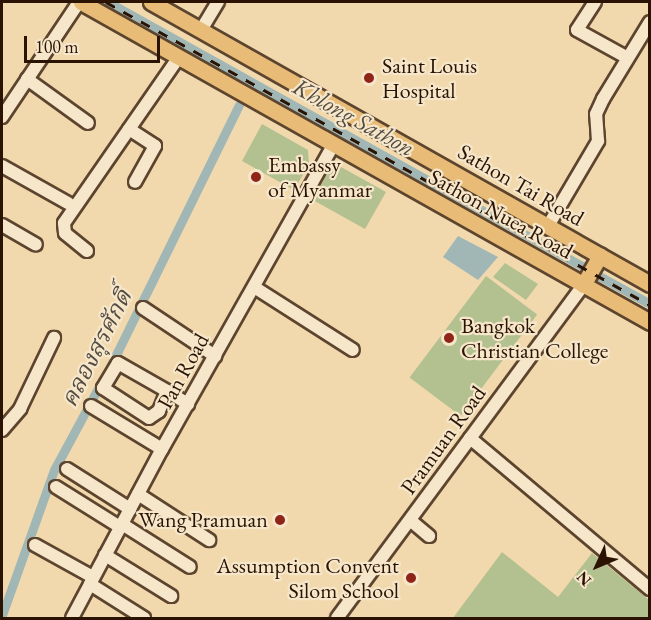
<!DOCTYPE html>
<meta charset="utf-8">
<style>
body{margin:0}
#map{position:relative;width:651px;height:620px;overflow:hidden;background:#f1d9ad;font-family:"EB Garamond","Noto Serif Thai",serif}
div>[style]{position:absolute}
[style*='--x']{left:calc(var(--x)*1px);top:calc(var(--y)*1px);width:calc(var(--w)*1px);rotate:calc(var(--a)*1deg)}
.green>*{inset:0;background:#b3c08f;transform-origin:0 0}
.water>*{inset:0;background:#a0b7b6}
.canal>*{height:9px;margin:-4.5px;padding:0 4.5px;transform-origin:4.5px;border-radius:4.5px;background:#a0b7b6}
.roads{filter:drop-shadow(2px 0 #5c442e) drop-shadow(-2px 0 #5c442e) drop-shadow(0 2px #5c442e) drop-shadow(0 -2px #5c442e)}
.minor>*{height:12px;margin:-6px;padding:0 6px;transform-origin:6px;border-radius:6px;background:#f6e6ca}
.major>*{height:15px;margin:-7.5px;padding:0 7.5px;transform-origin:7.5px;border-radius:7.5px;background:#e8bc76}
.rail>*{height:3px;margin-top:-1.5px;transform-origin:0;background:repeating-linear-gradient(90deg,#2a1303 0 10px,transparent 0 20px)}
.dots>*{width:16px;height:16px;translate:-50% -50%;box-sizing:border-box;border:3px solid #f6e6ca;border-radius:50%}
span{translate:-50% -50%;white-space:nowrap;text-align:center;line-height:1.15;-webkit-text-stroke:4.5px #f6e6ca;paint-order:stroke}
.poi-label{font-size:22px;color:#2a1303}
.left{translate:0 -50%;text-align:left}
.right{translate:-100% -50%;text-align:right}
.street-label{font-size:22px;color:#2a1303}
.water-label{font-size:24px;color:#534c42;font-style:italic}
.frame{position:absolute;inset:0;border:3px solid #2a1303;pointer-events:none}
.north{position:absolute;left:567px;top:536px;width:60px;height:60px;-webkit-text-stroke:4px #f6e6ca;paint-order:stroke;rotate:226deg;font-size:16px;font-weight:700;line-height:24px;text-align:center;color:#2a1303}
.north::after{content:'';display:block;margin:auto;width:21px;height:27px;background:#2a1303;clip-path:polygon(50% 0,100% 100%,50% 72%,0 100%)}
.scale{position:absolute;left:24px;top:36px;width:136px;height:27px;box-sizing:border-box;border:3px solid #2a1303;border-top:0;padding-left:8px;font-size:18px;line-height:21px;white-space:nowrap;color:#2a1303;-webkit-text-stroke:4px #f6e6ca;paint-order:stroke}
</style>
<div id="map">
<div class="green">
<i style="clip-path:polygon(262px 124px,308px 150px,309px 164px,294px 190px,242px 161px)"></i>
<i style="clip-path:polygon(341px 167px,386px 192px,365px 229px,313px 200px,329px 171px)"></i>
<i style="clip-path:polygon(505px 263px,538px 284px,526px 300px,493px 277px)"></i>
<i style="left:486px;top:276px;width:64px;height:127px;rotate:37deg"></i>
<i style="clip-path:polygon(502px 552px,558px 597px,592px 553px,649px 600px,649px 618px,453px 618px)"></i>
</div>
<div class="water">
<i style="clip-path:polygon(458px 236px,498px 257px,478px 280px,443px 257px)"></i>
</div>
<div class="canal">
<i style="--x:108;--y:2;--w:543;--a:29.12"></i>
<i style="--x:590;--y:271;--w:68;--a:28.8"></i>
<i style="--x:109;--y:369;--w:294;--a:-63.8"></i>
<i style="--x:2;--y:615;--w:154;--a:-70.3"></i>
<i style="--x:54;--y:470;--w:101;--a:-61.7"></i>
</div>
<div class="roads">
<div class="minor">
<i style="--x:595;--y:2;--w:33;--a:123"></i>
<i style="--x:577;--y:30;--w:56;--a:28.9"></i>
<i style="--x:201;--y:30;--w:33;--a:-59"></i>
<i style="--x:27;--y:79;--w:75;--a:35.8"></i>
<i style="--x:2;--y:117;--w:138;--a:-56.2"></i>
<i style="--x:129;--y:129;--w:31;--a:33"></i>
<i style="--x:155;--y:146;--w:41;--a:119.1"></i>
<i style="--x:2;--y:166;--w:76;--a:29.3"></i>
<i style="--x:2;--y:225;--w:39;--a:30"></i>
<i style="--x:548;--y:226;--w:99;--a:-59.5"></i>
<i style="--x:598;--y:141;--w:27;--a:-94"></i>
<i style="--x:596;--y:114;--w:17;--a:-65"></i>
<i style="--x:603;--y:99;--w:90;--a:-58.6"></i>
<i style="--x:87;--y:251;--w:28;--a:-141"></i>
<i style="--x:65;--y:233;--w:10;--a:-96"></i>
<i style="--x:64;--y:223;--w:202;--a:-55.3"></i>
<i style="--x:254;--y:287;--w:117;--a:32.5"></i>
<i style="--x:143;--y:308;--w:87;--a:33.7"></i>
<i style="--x:167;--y:391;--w:22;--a:112"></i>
<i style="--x:159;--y:411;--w:12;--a:145"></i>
<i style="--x:149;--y:418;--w:55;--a:-146.9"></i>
<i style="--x:103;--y:388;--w:29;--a:-59"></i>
<i style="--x:118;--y:363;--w:56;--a:29.7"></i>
<i style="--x:167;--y:391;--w:25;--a:32"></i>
<i style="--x:91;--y:406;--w:83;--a:31.2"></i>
<i style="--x:2;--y:430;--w:28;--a:-49"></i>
<i style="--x:20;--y:409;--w:79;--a:-64.4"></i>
<i style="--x:470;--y:438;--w:235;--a:40"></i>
<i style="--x:67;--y:469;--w:75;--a:32.4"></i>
<i style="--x:56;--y:487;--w:75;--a:32"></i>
<i style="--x:138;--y:494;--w:85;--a:32.9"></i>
<i style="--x:410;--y:520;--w:25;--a:40"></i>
<i style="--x:122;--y:524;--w:80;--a:32.3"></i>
<i style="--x:35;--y:545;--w:66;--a:28.9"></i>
<i style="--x:105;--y:555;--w:78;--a:31.8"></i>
<i style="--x:90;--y:584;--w:64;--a:32.2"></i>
<i style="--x:72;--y:618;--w:191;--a:-62"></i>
<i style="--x:162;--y:449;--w:348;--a:-60.6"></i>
<i style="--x:337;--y:618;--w:414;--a:-53.5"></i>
</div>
<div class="major">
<i style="--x:81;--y:2;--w:653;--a:29.35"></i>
<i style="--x:151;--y:2;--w:573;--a:29.47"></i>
<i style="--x:583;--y:285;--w:34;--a:-60"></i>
</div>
</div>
<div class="rail">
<i style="--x:106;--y:2;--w:623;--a:29.12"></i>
</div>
<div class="dots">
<i style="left:369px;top:78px;background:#8f2418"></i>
<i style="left:256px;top:177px;background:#8f2418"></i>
<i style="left:449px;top:338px;background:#8f2418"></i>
<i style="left:280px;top:520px;background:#8f2418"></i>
<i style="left:411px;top:578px;background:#8f2418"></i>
</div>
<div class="poi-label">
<span class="left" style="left:382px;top:78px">Saint Louis<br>Hospital</span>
<span class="left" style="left:268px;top:177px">Embassy<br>of Myanmar</span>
<span class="left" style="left:461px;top:338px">Bangkok<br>Christian College</span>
<span class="right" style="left:268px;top:520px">Wang Pramuan</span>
<span class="right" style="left:399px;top:578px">Assumption Convent<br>Silom School</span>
</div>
<div class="street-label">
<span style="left:521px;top:185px;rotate:30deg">Sathon Tai Road</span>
<span style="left:501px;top:214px;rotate:29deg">Sathon Nuea Road</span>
<span style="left:183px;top:371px;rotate:-61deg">Pan Road</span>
<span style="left:443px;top:440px;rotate:-54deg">Pramuan Road</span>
</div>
<div class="water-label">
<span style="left:354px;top:117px;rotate:29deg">Khlong Sathon</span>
<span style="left:96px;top:348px;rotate:-63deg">คลองสุรศักดิ์</span>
</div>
<div class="frame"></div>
<div class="north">N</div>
<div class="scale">100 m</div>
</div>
